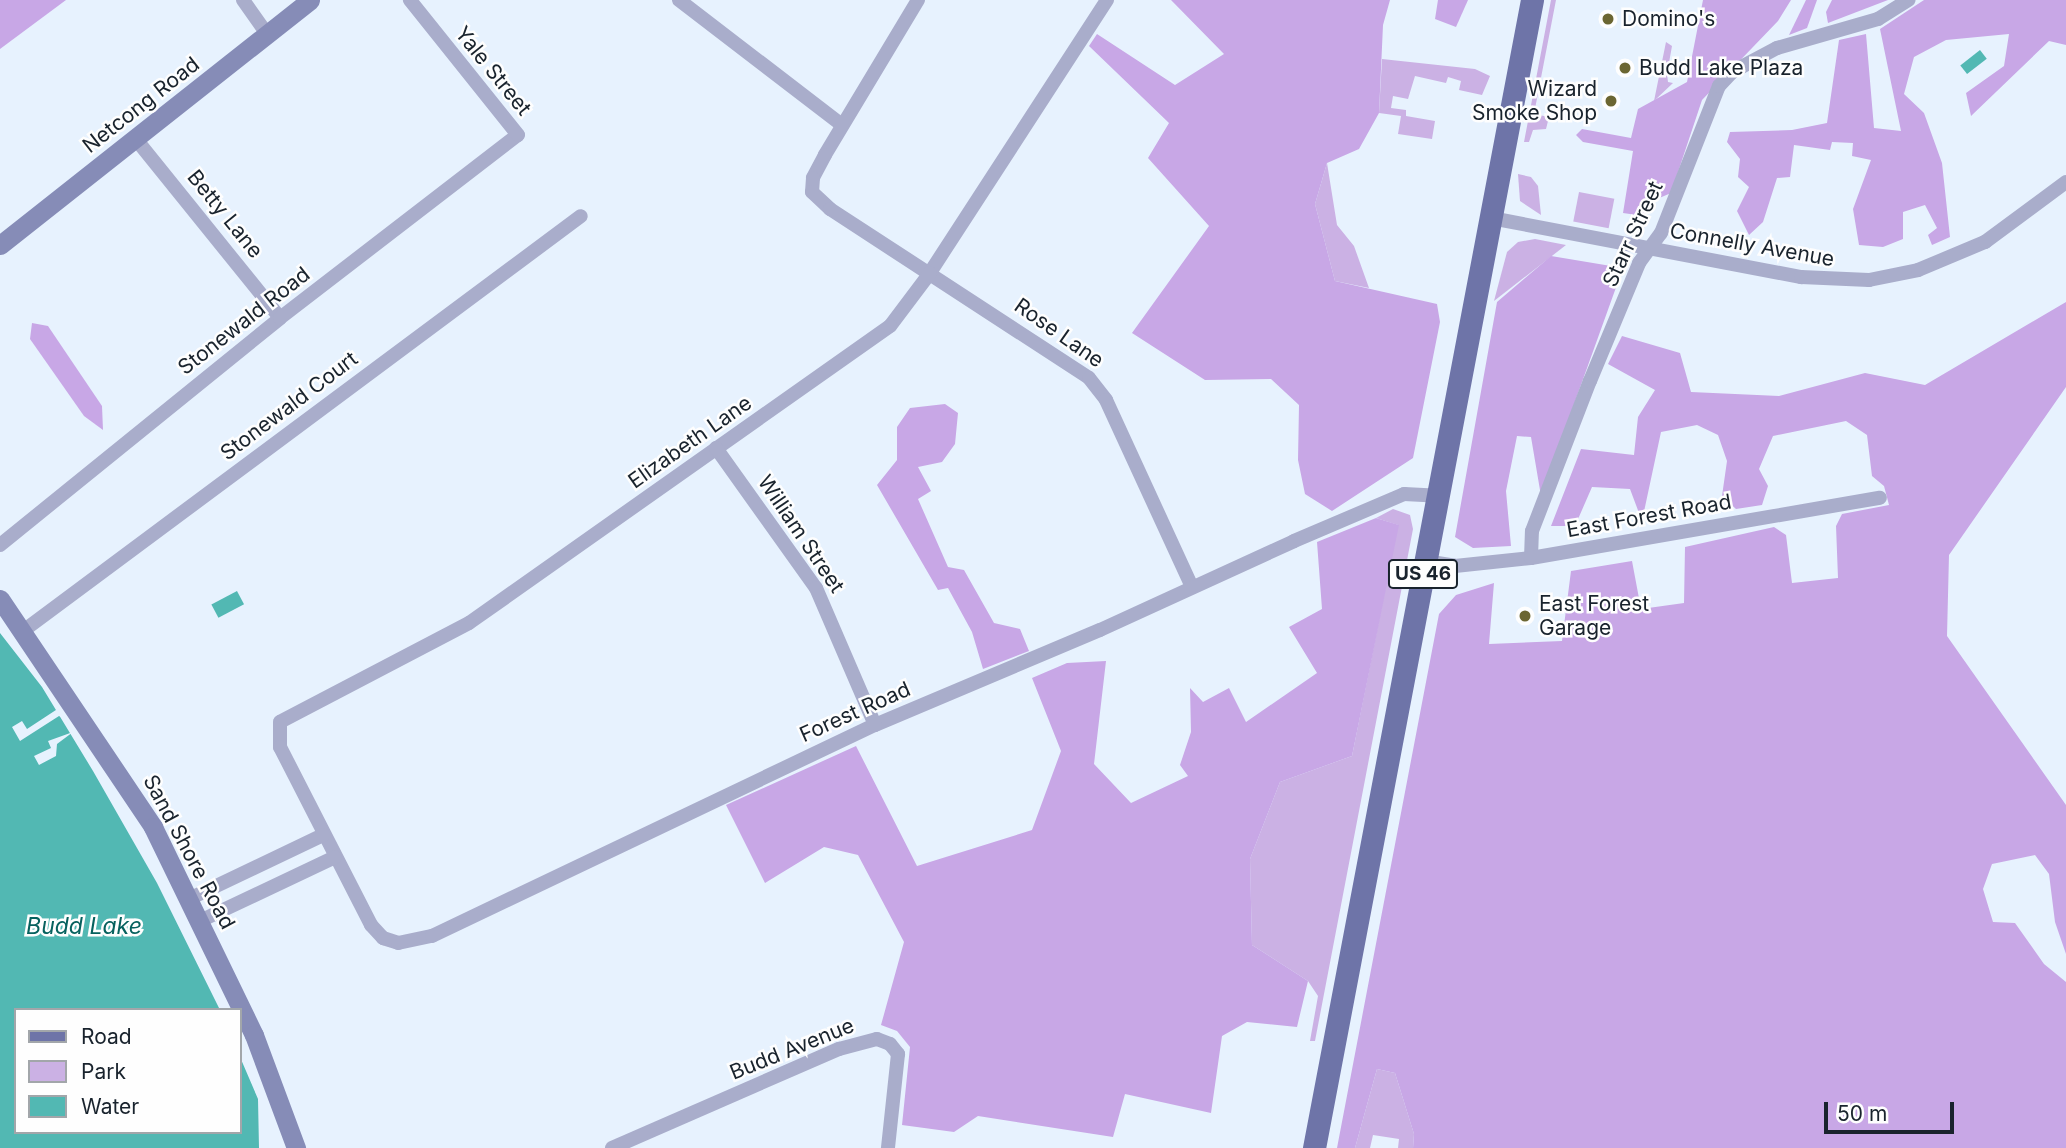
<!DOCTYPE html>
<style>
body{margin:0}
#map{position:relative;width:2066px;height:1148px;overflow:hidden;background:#e7f2fe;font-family:Inter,sans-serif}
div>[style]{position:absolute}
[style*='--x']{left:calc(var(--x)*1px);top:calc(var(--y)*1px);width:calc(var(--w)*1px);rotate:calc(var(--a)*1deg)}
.green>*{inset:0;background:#cbb1e4;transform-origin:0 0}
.forest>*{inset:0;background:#c8a7e6}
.water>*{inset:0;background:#52b8b3;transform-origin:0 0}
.pier>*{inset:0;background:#e7f2fe}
.street>*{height:14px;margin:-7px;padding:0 7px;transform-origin:7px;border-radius:7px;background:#a9adcb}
.secondary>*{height:19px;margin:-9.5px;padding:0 9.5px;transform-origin:9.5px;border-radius:9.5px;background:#868cb7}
.primary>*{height:23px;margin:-11.5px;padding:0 11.5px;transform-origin:11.5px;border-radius:11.5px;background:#6e74a8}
.dots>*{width:19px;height:19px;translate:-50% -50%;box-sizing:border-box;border:4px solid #fefefe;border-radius:50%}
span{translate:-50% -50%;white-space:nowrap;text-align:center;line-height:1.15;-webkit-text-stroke:5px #fefefe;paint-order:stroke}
.shield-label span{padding:2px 5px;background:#fefefe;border:2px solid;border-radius:5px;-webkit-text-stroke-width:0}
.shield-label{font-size:19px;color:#19232d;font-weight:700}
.poi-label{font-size:21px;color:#19232d}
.left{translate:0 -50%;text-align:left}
.right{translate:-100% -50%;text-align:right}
.street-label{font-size:21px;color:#19232d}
.water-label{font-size:23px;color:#06615e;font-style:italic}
.legend{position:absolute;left:14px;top:1008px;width:228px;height:126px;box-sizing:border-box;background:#fefefe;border:2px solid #a2a6aa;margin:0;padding:9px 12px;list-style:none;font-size:21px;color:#19232d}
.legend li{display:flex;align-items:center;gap:14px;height:35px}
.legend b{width:35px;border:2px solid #a2a6aa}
.scale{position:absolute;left:1824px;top:1102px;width:130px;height:32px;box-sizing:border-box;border:4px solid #19232d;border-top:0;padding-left:9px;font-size:21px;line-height:24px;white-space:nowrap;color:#19232d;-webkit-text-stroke:5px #fefefe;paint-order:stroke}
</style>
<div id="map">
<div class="green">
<i style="clip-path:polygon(1551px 0,1556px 0,1534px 114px,1549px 117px,1546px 129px,1533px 130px,1529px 142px,1524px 142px)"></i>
<i style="clip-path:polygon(1666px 42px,1672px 46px,1667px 74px,1668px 82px,1673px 83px,1654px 101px)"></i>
<i style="clip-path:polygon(1382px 59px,1475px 69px,1490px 76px,1482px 95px,1459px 90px,1461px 81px,1448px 77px,1446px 83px,1415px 76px,1408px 99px,1393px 96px,1391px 108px,1406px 110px,1406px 116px,1435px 121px,1432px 139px,1398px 134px,1401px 116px,1379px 113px)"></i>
<i style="clip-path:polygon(1327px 163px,1337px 225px,1354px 246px,1369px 288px,1335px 281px,1315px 204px)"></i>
<i style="clip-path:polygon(1518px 174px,1531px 177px,1538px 186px,1541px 215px,1520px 201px)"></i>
<i style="left:1579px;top:192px;width:36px;height:30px;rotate:11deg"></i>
<i style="clip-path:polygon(1535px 239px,1566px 245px,1494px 301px,1507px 252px,1518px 242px)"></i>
<i style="clip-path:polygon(1393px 509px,1410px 515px,1413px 529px,1315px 1041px,1310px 1041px,1318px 996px,1308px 981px,1252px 945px,1250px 859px,1280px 782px,1352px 756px,1398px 525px,1376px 518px)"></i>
<i style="clip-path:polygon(1377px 1069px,1395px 1073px,1414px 1134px,1413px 1148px,1398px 1148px,1399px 1139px,1373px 1135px,1370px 1148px,1355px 1148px)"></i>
</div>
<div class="forest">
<i style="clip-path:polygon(0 0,66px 0,0 49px)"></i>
<i style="clip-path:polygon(1171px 0,1390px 0,1383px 25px,1379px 113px,1359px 149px,1327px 163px,1315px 204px,1335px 281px,1437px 304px,1440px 322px,1413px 458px,1332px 511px,1305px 494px,1298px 460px,1299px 405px,1271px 379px,1205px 380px,1132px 333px,1209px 226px,1148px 158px,1169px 123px,1089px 46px,1097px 34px,1175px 85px,1224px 54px)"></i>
<i style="clip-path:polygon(1438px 0,1468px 0,1456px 27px,1435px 19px)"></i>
<i style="clip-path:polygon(1703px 0,1791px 0,1778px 21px,1702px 100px,1671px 193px,1650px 202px,1644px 216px,1623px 213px,1633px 151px,1583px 142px,1576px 135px,1582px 129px,1631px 138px,1638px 109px,1687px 82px)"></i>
<i style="clip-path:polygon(1806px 0,1817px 0,1807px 28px,1789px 35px)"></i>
<i style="clip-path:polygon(1832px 0,1888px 0,1828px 23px,1826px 12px)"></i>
<i style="clip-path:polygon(1924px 0,2066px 0,2066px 45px,2049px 41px,1971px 116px,1966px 93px,2004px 66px,2009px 34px,1946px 40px,1914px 57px,1904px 94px,1924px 113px,1942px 163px,1950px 237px,1932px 245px,1928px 235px,1937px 228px,1925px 205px,1903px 212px,1903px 239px,1883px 247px,1859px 245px,1853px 209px,1871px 160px,1852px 156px,1853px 143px,1832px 142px,1830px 150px,1794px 145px,1790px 177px,1777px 178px,1763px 222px,1749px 235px,1737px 211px,1749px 187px,1738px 177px,1740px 159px,1727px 142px,1730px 132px,1792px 130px,1827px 123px,1839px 40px,1866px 34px,1874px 128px,1901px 131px,1880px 29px)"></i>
<i style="clip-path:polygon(1551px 256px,1623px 268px,1541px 496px,1531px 437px,1517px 436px,1506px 491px,1511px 546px,1473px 548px,1455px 537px,1497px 302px)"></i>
<i style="clip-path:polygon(2066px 302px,2066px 387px,1949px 555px,1947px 636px,2066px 805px,2066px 954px,2055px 922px,2049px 874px,2035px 855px,1992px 864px,1983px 889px,1993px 922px,2015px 923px,2044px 964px,2066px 982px,2066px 1148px,1413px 1148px,1414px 1134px,1395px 1073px,1377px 1069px,1355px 1148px,1337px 1148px,1439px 614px,1456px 595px,1494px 583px,1489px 644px,1562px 641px,1571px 571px,1632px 561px,1641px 609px,1684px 603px,1685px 547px,1774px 527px,1786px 535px,1792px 583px,1838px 578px,1836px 526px,1842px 514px,1889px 505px,1884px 486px,1872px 476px,1867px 435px,1846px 421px,1773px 436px,1759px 469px,1768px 486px,1762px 505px,1736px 509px,1722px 496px,1727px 461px,1718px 435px,1697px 425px,1661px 432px,1642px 521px,1630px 489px,1592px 487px,1575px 526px,1551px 526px,1581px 449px,1634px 455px,1638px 417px,1655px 390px,1608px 364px,1622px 336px,1680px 353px,1691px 392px,1779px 396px,1865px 373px,1925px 385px)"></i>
<i style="clip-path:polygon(32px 323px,48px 326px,102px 406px,103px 430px,84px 416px,30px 339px)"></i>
<i style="clip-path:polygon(945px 404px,958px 413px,955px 444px,942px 462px,918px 467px,931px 491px,918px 499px,948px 567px,964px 570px,994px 623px,1020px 629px,1029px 651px,983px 669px,972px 632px,948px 588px,938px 590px,877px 485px,897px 460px,897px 427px,910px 408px)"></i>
<i style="clip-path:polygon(1376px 518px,1399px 525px,1352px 756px,1280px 782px,1250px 859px,1252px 945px,1308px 981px,1297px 1027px,1247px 1022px,1222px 1036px,1211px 1113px,1125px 1094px,1113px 1137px,978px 1116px,954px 1132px,902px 1125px,910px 1047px,897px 1031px,881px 1025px,904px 942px,858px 855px,824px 847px,765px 883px,726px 805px,856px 746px,917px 866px,1032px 830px,1061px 751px,1032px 678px,1067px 663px,1106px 661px,1094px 764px,1131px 803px,1188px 776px,1180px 765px,1191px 732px,1190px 688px,1203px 702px,1229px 688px,1246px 722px,1317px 673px,1289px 627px,1322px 609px,1317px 542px)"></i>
</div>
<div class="water">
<i style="left:1980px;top:50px;width:11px;height:25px;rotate:52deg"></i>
<i style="left:237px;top:591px;width:15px;height:29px;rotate:62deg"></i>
<i style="clip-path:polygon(0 633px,42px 687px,93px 771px,157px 883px,220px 1010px,16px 1010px,16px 1132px,240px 1132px,240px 1057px,258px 1099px,259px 1148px,0 1148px)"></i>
</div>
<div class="pier">
<i style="clip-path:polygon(59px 708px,66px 719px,59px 716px,20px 741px,12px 727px,22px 721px,27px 729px)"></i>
<i style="clip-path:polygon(73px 732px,57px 744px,56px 756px,39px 765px,34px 756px,51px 748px,48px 741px)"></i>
</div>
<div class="street">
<i style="--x:243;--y:0;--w:42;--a:54.8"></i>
<i style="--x:679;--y:0;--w:205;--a:37.5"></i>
<i style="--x:918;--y:0;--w:181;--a:121"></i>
<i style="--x:825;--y:155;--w:26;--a:118"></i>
<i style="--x:813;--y:178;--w:14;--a:94"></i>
<i style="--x:812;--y:192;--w:25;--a:43"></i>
<i style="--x:830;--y:209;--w:309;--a:33.1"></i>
<i style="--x:1089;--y:378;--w:28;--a:52"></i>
<i style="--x:1106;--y:400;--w:206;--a:65.3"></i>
<i style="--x:1107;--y:0;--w:325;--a:123"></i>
<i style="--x:930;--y:273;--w:66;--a:127"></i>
<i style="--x:890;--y:326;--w:515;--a:144.8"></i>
<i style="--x:469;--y:623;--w:213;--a:152.4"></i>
<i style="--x:280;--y:722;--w:25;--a:90"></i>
<i style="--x:280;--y:747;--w:200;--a:62.9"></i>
<i style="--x:371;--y:925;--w:18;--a:47"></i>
<i style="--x:383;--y:938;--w:16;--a:18"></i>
<i style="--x:398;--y:943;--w:35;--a:-12"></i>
<i style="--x:432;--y:936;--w:491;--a:-25.5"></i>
<i style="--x:875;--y:725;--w:244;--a:-22.9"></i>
<i style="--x:1100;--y:630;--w:213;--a:-24.6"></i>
<i style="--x:1294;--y:541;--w:120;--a:-23.1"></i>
<i style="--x:1404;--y:494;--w:34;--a:3"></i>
<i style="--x:135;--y:138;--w:231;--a:51.1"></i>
<i style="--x:1491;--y:218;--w:316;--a:10.8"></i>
<i style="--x:1801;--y:277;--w:68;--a:2.5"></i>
<i style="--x:1869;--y:280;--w:50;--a:-11.5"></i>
<i style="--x:1918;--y:270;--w:73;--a:-22.7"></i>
<i style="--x:1985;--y:242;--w:101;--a:-36.5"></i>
<i style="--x:716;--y:448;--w:172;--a:54.5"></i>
<i style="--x:816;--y:588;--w:149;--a:66.7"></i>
<i style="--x:0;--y:545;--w:360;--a:-39"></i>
<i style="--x:280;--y:318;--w:300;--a:-37.6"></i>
<i style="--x:518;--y:135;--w:173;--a:-128.7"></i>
<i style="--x:1531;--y:558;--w:27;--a:-88"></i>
<i style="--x:1532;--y:531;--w:161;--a:-68.9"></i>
<i style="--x:1590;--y:381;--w:128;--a:-67.4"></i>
<i style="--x:1639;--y:263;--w:37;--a:-54"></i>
<i style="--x:1661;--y:233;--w:158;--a:-68.5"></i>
<i style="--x:1719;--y:86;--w:19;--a:-47"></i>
<i style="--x:1732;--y:72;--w:51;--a:-28.1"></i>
<i style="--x:1777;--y:48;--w:105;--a:-16"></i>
<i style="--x:1878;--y:19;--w:36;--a:-32"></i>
<i style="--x:1425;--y:561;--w:30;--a:9"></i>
<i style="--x:1455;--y:566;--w:76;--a:-6"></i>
<i style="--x:1531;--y:558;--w:354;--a:-9.8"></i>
<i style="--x:23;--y:631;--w:695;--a:-36.64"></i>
<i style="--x:191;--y:898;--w:146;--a:-25.5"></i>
<i style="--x:202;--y:920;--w:147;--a:-25.3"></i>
<i style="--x:612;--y:1148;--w:248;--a:-23.6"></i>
<i style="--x:839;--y:1049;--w:39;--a:-15"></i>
<i style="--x:877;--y:1039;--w:14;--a:21"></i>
<i style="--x:890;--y:1044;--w:13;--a:51"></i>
<i style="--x:898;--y:1054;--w:95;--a:96.1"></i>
</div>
<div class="secondary">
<i style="--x:0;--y:245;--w:395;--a:-38.3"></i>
<i style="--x:0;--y:599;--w:275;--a:56.1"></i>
<i style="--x:153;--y:827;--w:231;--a:64.1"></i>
<i style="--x:254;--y:1035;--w:121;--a:69.6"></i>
</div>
<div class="primary">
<i style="--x:1314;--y:1148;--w:1169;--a:-79.25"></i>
</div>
<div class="dots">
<i style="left:1608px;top:19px;background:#6b6632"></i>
<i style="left:1625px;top:68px;background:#6b6632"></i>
<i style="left:1611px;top:101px;background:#6b6632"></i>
<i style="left:1525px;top:616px;background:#6b6632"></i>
</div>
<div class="shield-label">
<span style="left:1423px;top:574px">US 46</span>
</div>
<div class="poi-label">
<span class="left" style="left:1622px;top:19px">Domino's</span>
<span class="left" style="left:1639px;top:68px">Budd Lake Plaza</span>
<span class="right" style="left:1597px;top:101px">Wizard<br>Smoke Shop</span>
<span class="left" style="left:1539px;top:616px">East Forest<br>Garage</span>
</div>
<div class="street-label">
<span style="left:493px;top:71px;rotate:51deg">Yale Street</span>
<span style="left:141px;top:105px;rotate:-38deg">Netcong Road</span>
<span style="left:225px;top:214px;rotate:51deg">Betty Lane</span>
<span style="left:1633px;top:234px;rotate:-65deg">Starr Street</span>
<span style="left:1752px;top:245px;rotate:10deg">Connelly Avenue</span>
<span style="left:244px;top:321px;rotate:-38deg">Stonewald Road</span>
<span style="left:1059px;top:333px;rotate:35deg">Rose Lane</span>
<span style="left:289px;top:406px;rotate:-37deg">Stonewald Court</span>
<span style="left:690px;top:442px;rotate:-35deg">Elizabeth Lane</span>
<span style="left:1649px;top:516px;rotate:-10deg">East Forest Road</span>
<span style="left:801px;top:534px;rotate:56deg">William Street</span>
<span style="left:855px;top:712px;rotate:-24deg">Forest Road</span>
<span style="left:189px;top:852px;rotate:62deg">Sand Shore Road</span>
<span style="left:792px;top:1049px;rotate:-22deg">Budd Avenue</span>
</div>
<div class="water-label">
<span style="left:84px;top:926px">Budd Lake</span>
</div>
<ul class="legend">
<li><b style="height:9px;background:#6e74a8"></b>Road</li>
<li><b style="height:19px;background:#cbb1e4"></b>Park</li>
<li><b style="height:19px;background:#52b8b3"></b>Water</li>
</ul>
<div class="scale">50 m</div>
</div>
